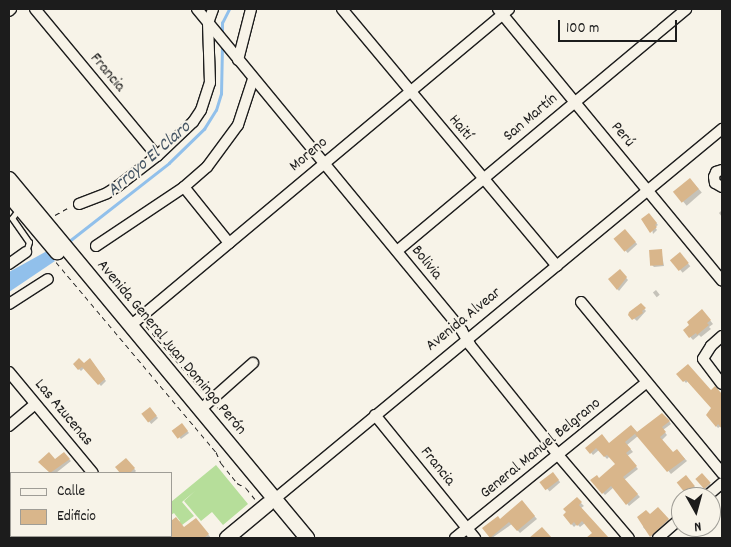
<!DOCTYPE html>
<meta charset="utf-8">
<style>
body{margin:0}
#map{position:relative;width:731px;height:547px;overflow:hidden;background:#f7f3e8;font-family:Dekko,sans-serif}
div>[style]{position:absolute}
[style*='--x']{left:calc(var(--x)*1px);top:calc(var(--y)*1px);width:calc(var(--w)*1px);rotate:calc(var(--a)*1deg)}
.green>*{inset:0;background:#b6de9a}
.water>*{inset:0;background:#91c0eb}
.shadow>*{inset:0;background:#0003;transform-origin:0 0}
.stream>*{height:2.5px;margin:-1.25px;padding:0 1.25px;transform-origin:1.25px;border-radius:1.25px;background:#91c0eb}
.building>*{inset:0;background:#d9b68b;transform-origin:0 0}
.path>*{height:1px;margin-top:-0.5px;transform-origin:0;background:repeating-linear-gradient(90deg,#1c1c1c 0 5px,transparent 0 9px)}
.roads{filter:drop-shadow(1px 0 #1c1c1c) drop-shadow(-1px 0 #1c1c1c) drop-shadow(0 1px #1c1c1c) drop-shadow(0 -1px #1c1c1c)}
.lane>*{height:5px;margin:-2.5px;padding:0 2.5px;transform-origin:2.5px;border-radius:2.5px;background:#f7f3e8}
.street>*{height:10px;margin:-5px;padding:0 5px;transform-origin:5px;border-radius:5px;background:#f7f3e8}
.secondary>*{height:14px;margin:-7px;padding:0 7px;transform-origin:7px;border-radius:7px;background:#f7f3e8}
span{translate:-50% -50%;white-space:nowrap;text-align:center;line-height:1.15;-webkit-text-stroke:4px #f7f3e8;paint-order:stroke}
.street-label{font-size:16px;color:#1c1c1c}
.water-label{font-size:18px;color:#455564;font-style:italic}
.frame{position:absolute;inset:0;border:10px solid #1c1c1c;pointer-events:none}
.legend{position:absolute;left:10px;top:472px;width:162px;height:65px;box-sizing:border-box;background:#f7f3e8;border:1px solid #9f9d96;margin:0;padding:6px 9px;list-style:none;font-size:15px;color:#1c1c1c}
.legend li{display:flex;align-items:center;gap:10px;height:25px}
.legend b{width:25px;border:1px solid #9f9d96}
.north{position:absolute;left:671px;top:487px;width:50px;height:50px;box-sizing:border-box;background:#f7f3e8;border:1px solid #9f9d96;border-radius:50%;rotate:173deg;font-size:14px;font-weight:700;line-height:20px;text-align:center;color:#1c1c1c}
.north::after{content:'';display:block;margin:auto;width:18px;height:22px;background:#1c1c1c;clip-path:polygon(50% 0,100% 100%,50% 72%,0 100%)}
.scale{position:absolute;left:558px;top:20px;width:119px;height:22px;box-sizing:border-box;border:2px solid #1c1c1c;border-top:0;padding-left:6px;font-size:15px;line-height:18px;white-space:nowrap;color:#1c1c1c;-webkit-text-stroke:4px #f7f3e8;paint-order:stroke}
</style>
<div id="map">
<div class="green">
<i style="clip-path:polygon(216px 465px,248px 504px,223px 525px,212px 512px,201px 521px,184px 501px,195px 491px,182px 502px,194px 516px,178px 528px,175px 525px,180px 521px,174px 513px,171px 515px,171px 502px)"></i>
</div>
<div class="water">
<i style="clip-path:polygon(47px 251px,55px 261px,9px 292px,9px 272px)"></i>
</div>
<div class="shadow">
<i style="left:690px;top:179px;width:18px;height:20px;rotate:49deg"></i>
<i style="clip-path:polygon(722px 210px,722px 217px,719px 213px)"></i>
<i style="clip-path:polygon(649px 215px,658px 225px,655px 227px,657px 230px,653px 234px)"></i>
<i style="left:625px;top:231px;width:18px;height:13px;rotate:47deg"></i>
<i style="clip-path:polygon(661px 250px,664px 266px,654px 267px,652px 265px)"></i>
<i style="left:680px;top:254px;width:16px;height:10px;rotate:50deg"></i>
<i style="clip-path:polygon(620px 271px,628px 280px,619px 291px,609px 279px)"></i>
<i style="left:656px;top:290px;width:6px;height:4px;rotate:51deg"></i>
<i style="clip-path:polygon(641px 305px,646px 311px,637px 321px,630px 315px)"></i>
<i style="clip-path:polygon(705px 314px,713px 324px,709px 327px,711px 329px,701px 337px,699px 335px,693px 340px,685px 331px)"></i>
<i style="clip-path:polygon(90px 359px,106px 381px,101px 386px,84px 368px,81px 371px,74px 364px,84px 365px)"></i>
<i style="clip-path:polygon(678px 374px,711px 392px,715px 388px,722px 396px,722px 427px,721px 426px,718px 428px,707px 415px,712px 408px,688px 381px,686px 383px)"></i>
<i style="left:150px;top:409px;width:12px;height:9px;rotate:48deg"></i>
<i style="clip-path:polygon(667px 418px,671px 424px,663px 430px,667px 435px,662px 440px,673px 453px,677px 450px,687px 461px,671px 474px,638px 436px,627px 445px,633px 452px,627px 456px,638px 469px,624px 480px,640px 497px,629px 506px,614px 487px,605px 495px,592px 481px,599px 479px,617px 464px,610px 456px,607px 459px,599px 450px,593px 455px,587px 448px,609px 444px,631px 426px,638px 433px)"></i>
<i style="clip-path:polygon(184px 427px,189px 433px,181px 439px,174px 431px)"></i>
<i style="clip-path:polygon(64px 454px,71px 461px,56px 473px,52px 473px,39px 462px,55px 461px)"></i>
<i style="clip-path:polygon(126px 459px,136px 471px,134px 473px,122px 473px,117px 467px)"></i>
<i style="left:553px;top:474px;width:11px;height:14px;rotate:49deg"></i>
<i style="clip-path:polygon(702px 475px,712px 486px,706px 490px,697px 479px)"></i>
<i style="left:686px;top:477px;width:15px;height:9px;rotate:48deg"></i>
<i style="clip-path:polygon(577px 499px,584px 506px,581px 508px,608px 538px,592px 538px,590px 537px,594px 534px,585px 523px,580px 527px,577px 524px,574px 527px,564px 515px)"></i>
<i style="clip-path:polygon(9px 500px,11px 504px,10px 519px,9px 518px)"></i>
<i style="clip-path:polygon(522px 502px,537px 519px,520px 533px,512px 524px,492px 538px,484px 529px,500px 520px)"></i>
<i style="clip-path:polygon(661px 511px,671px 523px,653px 538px,643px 527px,650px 516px)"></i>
<i style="clip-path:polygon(200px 524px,211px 538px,171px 538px,169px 536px)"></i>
<i style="clip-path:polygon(13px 536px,24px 536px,26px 538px,15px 538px)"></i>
<i style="clip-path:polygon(117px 536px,132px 536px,134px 538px,119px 538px)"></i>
</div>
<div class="stream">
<i style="--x:222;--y:33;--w:10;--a:-90"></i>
<i style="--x:222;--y:23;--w:16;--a:-63"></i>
<i style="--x:68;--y:242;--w:128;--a:-38"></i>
<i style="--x:169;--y:163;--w:49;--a:-44.2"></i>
<i style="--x:204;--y:129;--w:22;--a:-58"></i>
<i style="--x:216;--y:110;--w:17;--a:-73"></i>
<i style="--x:221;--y:94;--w:48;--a:-88.8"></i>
</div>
<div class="building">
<i style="left:690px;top:178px;width:14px;height:22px;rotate:51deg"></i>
<i style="clip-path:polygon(649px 213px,657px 223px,655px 225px,657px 227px,650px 233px,641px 219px)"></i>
<i style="left:625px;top:229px;width:17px;height:15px;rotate:50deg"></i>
<i style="left:662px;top:249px;width:16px;height:13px;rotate:86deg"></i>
<i style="left:680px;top:252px;width:14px;height:13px;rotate:51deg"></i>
<i style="clip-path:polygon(620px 269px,627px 277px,617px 290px,608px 279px)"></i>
<i style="clip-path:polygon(641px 303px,646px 308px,642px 311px,643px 313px,632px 320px,628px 315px,629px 312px)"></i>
<i style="clip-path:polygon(702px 309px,711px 320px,707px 323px,709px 325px,697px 335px,696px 333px,689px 338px,683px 330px,689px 325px,687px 322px)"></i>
<i style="clip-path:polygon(79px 358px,84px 363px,90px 358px,105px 379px,98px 385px,82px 367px,78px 370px,73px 364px)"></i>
<i style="clip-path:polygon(688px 364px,711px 390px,715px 386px,722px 394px,722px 429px,718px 424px,716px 427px,706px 415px,711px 408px,686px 380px,683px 382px,676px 374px)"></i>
<i style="left:150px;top:407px;width:11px;height:11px;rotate:52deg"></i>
<i style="clip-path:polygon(662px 413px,670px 421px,662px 427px,666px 432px,660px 437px,673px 452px,677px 449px,685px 459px,667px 472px,635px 434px,637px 432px,625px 442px,631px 449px,626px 453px,637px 466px,623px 477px,638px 494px,626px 505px,611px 486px,602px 494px,590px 480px,597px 475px,599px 478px,615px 464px,607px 455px,604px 457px,596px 448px,590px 454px,585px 448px,602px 434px,609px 443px,631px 425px,637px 432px)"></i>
<i style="left:182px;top:423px;width:10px;height:13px;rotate:53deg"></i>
<i style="clip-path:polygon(49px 452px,55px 459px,64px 452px,70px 459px,50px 473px,38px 462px)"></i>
<i style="clip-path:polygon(126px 458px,135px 468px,130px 473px,120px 473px,115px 467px)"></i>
<i style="left:553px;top:472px;width:10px;height:17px;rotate:53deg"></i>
<i style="left:702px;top:473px;width:13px;height:9px;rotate:48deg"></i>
<i style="left:686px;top:475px;width:14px;height:12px;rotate:51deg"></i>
<i style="clip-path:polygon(577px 497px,582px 502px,579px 505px,609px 538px,586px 538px,592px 533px,582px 521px,577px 526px,574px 522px,571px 525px,563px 515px,566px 512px,563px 509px)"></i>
<i style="clip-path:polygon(522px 500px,535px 516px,517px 531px,509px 522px,490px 538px,482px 528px,498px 516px,500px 519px)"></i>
<i style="clip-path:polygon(658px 507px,669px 519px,650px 537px,637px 517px,646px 510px,650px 514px)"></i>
<i style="clip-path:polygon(176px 517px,184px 527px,196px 518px,209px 534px,204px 538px,171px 538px,171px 521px)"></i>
<i style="clip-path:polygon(542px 527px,552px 538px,529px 538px)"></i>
</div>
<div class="path">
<i style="--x:55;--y:215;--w:18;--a:-29"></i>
<i style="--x:56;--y:262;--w:248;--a:49.9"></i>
<i style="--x:216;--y:452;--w:12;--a:66"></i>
<i style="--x:221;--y:463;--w:26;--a:51"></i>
<i style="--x:237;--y:483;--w:10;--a:29"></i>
<i style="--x:246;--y:488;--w:14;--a:51"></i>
<i style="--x:146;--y:326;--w:89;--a:49.1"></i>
<i style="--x:217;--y:407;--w:14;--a:51"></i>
</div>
<div class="roads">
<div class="lane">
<i style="--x:19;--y:209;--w:11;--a:128"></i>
<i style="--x:12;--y:218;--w:29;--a:55"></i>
<i style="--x:29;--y:242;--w:10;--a:107"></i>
</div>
<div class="street">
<i style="--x:35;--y:9;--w:191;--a:50.3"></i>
<i style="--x:197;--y:9;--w:417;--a:50.5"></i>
<i style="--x:462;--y:331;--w:16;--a:60"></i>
<i style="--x:470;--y:345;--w:141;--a:51.3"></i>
<i style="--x:558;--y:455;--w:109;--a:49.5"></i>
<i style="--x:342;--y:9;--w:335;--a:50.1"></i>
<i style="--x:498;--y:9;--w:352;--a:50.5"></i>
<i style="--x:9;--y:11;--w:3;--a:-45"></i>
<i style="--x:238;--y:60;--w:53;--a:-75.7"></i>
<i style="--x:722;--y:170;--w:6;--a:162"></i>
<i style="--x:716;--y:172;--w:5;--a:112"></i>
<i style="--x:714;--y:177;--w:6;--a:81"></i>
<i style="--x:715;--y:183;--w:8;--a:30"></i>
<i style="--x:184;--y:187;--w:72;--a:51.2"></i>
<i style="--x:79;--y:204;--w:30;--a:-21"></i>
<i style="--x:107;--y:193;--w:13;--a:-32"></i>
<i style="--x:118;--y:186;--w:49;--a:-37.6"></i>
<i style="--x:157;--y:156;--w:50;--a:-43.4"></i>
<i style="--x:193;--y:122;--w:14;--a:-56"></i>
<i style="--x:201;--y:110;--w:28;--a:-72"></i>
<i style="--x:210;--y:83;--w:60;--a:-91.9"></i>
<i style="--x:208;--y:23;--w:15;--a:-70"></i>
<i style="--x:96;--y:246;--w:106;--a:-33.8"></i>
<i style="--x:184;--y:187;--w:30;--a:-41"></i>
<i style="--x:207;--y:167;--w:52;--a:-53.6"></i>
<i style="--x:238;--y:125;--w:48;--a:-71.9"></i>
<i style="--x:397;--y:251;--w:377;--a:-39.9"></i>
<i style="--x:9;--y:264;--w:21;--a:-35"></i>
<i style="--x:581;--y:302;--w:222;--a:50.5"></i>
<i style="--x:9;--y:304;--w:46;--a:-32.7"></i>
<i style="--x:130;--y:326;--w:494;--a:-39.9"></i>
<i style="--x:722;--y:336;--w:15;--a:138"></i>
<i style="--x:711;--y:346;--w:15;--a:122"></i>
<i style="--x:703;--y:359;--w:31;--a:53"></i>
<i style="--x:9;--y:372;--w:131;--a:50.3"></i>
<i style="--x:200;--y:410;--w:71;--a:-41.6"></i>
<i style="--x:375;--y:415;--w:159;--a:50.9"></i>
<i style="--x:9;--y:426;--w:34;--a:-40"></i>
<i style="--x:706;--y:497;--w:21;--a:-41"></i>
<i style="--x:270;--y:503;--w:587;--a:-39.61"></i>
<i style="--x:144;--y:536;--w:3;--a:45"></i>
<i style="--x:47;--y:538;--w:3;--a:-45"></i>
<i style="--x:455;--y:538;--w:246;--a:-39.1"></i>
<i style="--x:658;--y:538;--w:30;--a:-41"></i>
</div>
<div class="secondary">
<i style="--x:9;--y:179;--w:467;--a:50.3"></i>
<i style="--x:9;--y:195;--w:75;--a:49.9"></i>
<i style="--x:227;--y:538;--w:53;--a:-39.7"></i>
</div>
</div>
<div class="street-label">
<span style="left:107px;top:73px;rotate:50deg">Francia</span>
<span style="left:531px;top:118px;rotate:-40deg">San Martín</span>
<span style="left:460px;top:128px;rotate:50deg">Haití</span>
<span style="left:622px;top:135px;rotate:50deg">Perú</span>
<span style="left:309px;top:155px;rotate:-40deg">Moreno</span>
<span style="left:426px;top:263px;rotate:51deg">Bolivia</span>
<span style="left:464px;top:320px;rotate:-39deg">Avenida Alvear</span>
<span style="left:171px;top:348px;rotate:50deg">Avenida General Juan Domingo Perón</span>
<span style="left:63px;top:413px;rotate:50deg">Las Azucenas</span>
<span style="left:541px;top:449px;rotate:-39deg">General Manuel Belgrano</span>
<span style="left:437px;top:467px;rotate:51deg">Francia</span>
</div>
<div class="water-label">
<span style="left:150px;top:160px;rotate:-41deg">Arroyo El Claro</span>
</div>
<div class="frame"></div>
<ul class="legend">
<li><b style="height:6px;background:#f7f3e8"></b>Calle</li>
<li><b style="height:14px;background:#d9b68b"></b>Edificio</li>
</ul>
<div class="north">N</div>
<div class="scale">100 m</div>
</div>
